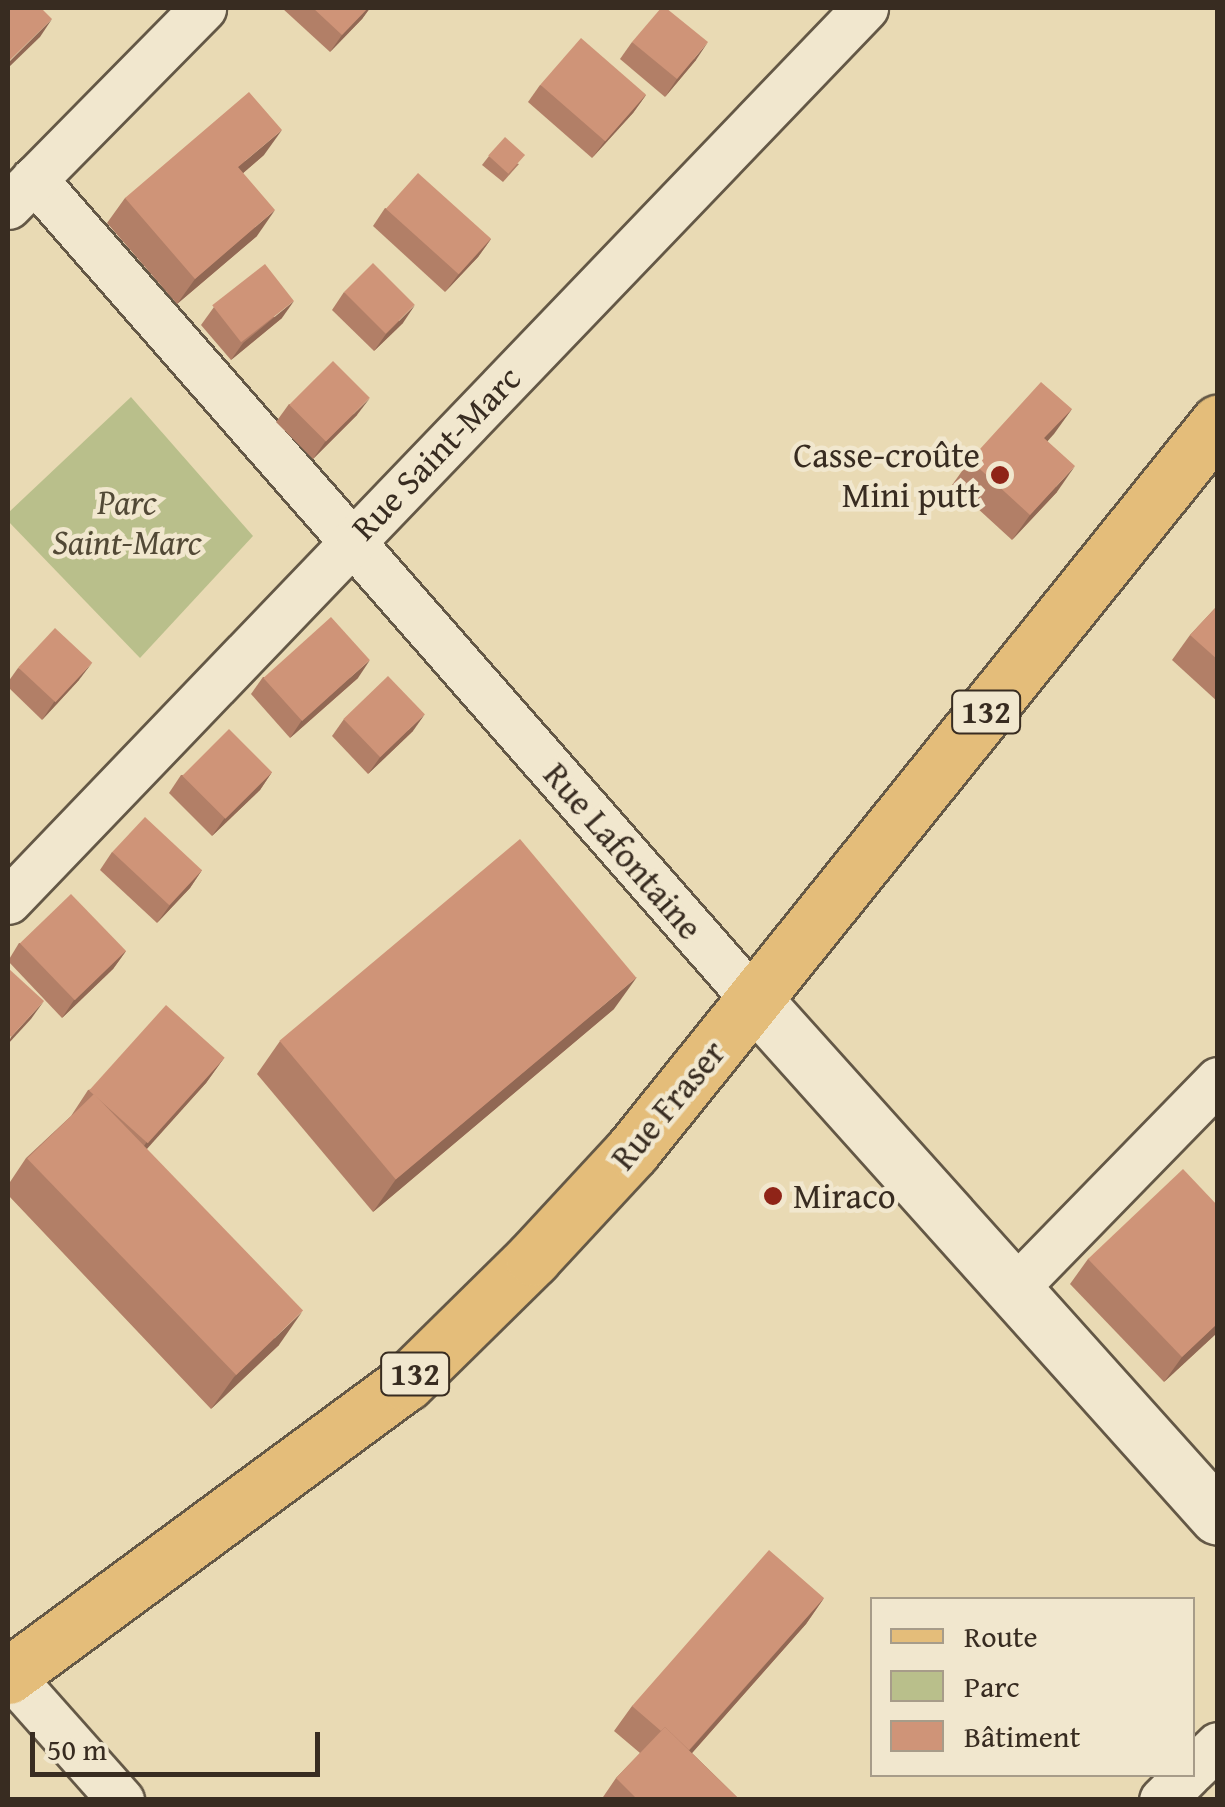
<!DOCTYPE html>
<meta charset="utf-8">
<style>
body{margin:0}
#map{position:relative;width:1225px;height:1807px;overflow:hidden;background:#e9dab4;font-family:"Gentium Book Plus",serif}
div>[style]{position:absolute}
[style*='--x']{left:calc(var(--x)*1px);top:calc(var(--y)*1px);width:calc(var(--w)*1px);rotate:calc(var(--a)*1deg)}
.green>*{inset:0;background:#b9bf8b}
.roads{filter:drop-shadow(2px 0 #645846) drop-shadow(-2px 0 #645846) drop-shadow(0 2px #645846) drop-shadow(0 -2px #645846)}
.street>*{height:45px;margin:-22.5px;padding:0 22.5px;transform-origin:22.5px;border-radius:22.5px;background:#f1e7ce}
.secondary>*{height:55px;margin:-27.5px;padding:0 27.5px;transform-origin:27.5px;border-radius:27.5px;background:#f1e7ce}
.primary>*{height:55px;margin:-27.5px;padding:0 27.5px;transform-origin:27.5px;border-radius:27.5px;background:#e4bd7a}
.wall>*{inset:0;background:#b27f67}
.shaded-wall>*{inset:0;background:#916854}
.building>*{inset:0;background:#cf9478;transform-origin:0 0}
.dots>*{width:28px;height:28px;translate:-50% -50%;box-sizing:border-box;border:5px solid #f1e7ce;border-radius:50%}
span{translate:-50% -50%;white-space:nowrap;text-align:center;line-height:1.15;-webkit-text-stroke:9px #f1e7ce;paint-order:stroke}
.shield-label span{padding:2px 8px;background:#f1e7ce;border:2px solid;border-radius:8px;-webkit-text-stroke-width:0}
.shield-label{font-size:32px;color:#382c21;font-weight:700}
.street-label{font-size:35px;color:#382c21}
.poi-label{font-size:35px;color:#382c21}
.right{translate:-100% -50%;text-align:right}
.left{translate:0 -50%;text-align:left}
.park-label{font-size:35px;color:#524936;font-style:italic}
.frame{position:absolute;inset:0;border:10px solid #382c21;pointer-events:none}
.legend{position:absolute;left:870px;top:1597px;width:325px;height:180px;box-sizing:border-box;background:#f1e7ce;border:2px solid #a79c89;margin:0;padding:12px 18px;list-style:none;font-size:30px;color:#382c21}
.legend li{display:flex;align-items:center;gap:20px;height:50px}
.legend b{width:50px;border:2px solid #a79c89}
.scale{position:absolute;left:30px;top:1732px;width:290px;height:45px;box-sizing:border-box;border:5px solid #382c21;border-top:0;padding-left:12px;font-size:30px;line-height:35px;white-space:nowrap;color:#382c21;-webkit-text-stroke:8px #f1e7ce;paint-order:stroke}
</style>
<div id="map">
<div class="green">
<i style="clip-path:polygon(131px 397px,253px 536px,140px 658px,8px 521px,8px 513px)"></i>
</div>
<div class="roads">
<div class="street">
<i style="--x:34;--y:179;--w:1093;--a:48.75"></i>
<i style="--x:8;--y:206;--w:278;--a:-45.4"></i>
<i style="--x:8;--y:901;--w:1238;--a:-46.18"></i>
<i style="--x:1014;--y:1289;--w:292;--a:-45.7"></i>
<i style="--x:9;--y:1674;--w:169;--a:48.4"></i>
<i style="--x:1192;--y:1770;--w:36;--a:-44"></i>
<i style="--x:1162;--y:1800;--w:37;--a:-45"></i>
</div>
<div class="secondary">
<i style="--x:755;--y:1001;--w:693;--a:48.1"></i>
</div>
<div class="primary">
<i style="--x:8;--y:1676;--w:494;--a:-36.4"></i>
<i style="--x:406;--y:1383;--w:178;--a:-44.5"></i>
<i style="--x:533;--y:1258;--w:146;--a:-47.2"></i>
<i style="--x:632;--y:1151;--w:935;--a:-51.17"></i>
</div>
</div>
<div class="wall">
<i style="clip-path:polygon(282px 8px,370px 8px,362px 19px,330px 52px)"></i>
<i style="clip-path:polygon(632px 42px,696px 60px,665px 97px,620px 59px)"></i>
<i style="clip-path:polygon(540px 85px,646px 95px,633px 113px,592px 158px,528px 102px)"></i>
<i style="clip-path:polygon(264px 155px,243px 173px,257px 236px,177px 304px,107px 223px,125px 198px)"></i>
<i style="clip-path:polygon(489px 156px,519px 164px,503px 182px,482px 165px)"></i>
<i style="clip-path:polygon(385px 208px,491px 239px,478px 257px,445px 292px,373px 226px)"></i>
<i style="clip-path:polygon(344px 292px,403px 323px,374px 351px,332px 310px)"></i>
<i style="clip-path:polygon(214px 307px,282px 318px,231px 360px,201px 325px)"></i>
<i style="clip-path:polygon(289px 404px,357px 415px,313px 459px,276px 422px)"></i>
<i style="clip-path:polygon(1072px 409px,1047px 441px,1057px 492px,1012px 540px,952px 485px,970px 460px)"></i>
<i style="clip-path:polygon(1218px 605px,1218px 702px,1172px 660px,1190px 635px)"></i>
<i style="clip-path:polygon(18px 668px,79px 680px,42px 720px,8px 687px,8px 682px)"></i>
<i style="clip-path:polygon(263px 677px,358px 678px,290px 738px,251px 694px)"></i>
<i style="clip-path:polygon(344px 719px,413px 731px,368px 774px,332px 736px)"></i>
<i style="clip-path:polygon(272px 772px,260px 790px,212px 836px,169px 793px,181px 775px)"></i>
<i style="clip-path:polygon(112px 852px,202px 870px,190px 888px,157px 923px,100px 870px)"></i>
<i style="clip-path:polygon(19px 943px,126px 951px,113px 969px,62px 1018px,8px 961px)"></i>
<i style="clip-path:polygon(614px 1009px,373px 1212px,257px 1074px,280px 1041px)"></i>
<i style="clip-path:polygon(224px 1058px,206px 1083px,146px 1149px,279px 1345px,211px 1409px,8px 1195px,8px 1185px,26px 1158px,71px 1116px,88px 1090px)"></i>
<i style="clip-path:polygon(1218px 1206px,1218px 1332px,1164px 1382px,1070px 1284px,1088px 1259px)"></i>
<i style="clip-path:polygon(824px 1598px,806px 1624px,692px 1753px,740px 1800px,601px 1800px,616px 1778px,640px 1753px,614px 1731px,632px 1706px)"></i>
</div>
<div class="shaded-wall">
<i style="clip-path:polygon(368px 8px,370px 8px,362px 19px,330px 52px,342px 35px)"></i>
<i style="clip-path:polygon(52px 19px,40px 37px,8px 68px,8px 63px)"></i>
<i style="clip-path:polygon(708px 42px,696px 60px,665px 97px,677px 79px)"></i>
<i style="clip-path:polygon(646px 95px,633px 113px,592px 158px,605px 141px)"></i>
<i style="clip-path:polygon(282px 130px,264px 155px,220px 193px,238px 167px)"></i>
<i style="clip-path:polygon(275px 210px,257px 236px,177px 304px,195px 279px)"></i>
<i style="clip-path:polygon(491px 239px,478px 257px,445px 292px,458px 275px)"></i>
<i style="clip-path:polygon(294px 301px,282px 318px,231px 360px,243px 343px)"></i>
<i style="clip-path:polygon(415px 305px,403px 323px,374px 351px,386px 334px)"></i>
<i style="clip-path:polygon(370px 398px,357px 415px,313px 459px,325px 442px)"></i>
<i style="clip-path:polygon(1072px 409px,1054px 434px,1027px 464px,1044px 438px)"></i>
<i style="clip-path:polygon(1075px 466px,1057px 492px,1012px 540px,1030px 515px)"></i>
<i style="clip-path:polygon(370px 660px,358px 678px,290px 738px,302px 720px)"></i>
<i style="clip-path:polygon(92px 663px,79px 680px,42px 720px,54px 702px)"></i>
<i style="clip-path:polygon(425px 714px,413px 731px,368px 774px,381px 756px)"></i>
<i style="clip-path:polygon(272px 772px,260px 790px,212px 836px,224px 819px)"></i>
<i style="clip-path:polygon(202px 870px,190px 888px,157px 923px,170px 905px)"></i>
<i style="clip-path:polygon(126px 951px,113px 969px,62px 1018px,74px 1000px)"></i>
<i style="clip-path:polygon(637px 977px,614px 1009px,373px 1212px,396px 1179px)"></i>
<i style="clip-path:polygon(44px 1001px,31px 1019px,8px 1044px,11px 1037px)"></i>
<i style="clip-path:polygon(224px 1058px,206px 1083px,129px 1169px,146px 1143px)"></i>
<i style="clip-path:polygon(302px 1312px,279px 1345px,211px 1409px,234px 1377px)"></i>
<i style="clip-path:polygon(1218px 1323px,1218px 1332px,1164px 1382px,1182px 1357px)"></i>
<i style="clip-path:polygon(824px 1598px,806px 1624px,669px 1779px,687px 1753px)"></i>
</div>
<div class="building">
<i style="clip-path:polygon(8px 8px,41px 8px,52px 19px,8px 62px)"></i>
<i style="clip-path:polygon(313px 8px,368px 8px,342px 35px)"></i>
<i style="clip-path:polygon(661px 8px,666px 8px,708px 42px,677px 79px,632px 42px)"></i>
<i style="left:581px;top:38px;width:86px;height:62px;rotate:41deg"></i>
<i style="clip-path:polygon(249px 92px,282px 130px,238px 167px,275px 210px,195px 279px,125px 198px)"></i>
<i style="left:505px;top:137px;width:27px;height:25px;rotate:42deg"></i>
<i style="left:418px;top:173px;width:98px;height:48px;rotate:42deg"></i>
<i style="left:373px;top:263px;width:59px;height:41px;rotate:45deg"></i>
<i style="left:265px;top:264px;width:47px;height:67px;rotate:52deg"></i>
<i style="left:333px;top:361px;width:52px;height:62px;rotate:45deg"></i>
<i style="clip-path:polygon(1041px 382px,1072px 409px,1044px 438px,1075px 466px,1030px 515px,970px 460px)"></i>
<i style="clip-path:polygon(1218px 605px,1218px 660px,1190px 635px)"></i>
<i style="left:331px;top:617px;width:58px;height:91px;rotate:48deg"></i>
<i style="left:55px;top:628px;width:51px;height:54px;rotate:43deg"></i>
<i style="left:388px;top:676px;width:53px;height:62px;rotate:46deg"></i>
<i style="left:229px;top:729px;width:61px;height:66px;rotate:45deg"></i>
<i style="left:145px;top:817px;width:78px;height:48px;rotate:43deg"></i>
<i style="left:520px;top:839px;width:181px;height:314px;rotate:50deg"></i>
<i style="left:71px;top:894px;width:79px;height:71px;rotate:46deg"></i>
<i style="clip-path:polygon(8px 968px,44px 1001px,11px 1037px,8px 1034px)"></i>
<i style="left:166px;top:1005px;width:79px;height:115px;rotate:42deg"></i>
<i style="left:94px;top:1094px;width:301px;height:93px;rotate:46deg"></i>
<i style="clip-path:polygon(1183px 1169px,1218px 1206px,1218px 1323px,1182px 1357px,1088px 1259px)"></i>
<i style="clip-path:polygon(769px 1550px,824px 1598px,689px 1750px,665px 1727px,661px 1731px,632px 1706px)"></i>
<i style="clip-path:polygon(665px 1727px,740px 1800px,638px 1800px,616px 1778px)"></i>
</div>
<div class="dots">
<i style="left:1000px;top:475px;background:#8f2418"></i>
<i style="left:773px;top:1196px;background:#8f2418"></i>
</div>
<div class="shield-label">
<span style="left:986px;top:712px">132</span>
<span style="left:415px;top:1374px">132</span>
</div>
<div class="street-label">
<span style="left:436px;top:453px;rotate:-46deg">Rue Saint-Marc</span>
<span style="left:623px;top:851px;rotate:49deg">Rue Lafontaine</span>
<span style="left:668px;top:1105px;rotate:-50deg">Rue Fraser</span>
</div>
<div class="poi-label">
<span class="right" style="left:980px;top:475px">Casse-croûte<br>Mini putt</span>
<span class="left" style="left:793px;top:1196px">Miraco</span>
</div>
<div class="park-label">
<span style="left:127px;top:522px">Parc<br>Saint-Marc</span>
</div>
<div class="frame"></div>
<ul class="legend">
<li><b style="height:12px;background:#e4bd7a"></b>Route</li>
<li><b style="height:28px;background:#b9bf8b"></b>Parc</li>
<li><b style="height:28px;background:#cf9478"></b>Bâtiment</li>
</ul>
<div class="scale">50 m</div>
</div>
